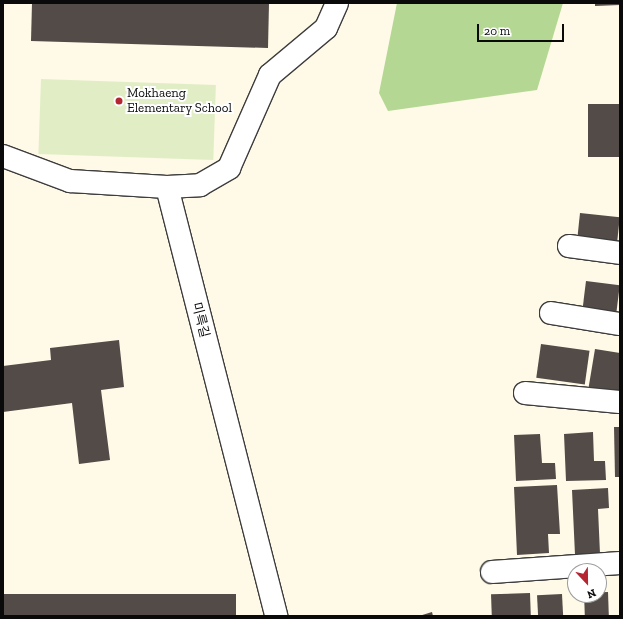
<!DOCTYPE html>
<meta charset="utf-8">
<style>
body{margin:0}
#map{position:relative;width:623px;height:619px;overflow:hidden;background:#fff9e7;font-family:"Zilla Slab","Noto Sans KR",serif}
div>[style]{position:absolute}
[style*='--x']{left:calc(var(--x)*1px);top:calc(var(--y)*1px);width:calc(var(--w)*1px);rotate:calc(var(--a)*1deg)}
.forest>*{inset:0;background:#b4d793}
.pitch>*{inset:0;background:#e1eec5;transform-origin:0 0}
.building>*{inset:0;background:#524b47;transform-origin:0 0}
.roads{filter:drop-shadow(1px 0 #3d3d3d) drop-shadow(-1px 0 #3d3d3d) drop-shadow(0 1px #3d3d3d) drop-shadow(0 -1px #3d3d3d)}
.minor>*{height:22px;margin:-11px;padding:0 11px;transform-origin:11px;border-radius:11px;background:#fff}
.dots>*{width:11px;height:11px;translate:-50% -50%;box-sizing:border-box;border:2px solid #fff;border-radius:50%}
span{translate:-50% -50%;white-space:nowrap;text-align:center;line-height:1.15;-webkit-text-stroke:4px #fff;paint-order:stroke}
.poi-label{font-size:13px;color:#0a0a0a}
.left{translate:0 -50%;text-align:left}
.street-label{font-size:13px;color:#0a0a0a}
.frame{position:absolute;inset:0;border:4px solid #0a0a0a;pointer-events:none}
.north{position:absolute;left:567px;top:563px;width:40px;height:40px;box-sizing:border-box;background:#fff;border:1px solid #9d9d9d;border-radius:50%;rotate:158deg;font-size:11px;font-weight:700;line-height:16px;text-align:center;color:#0a0a0a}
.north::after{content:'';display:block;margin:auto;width:14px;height:18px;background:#b52633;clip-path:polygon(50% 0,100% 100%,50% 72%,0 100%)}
.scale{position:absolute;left:477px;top:24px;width:87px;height:18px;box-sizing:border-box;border:2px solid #0a0a0a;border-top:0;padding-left:5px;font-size:12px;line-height:14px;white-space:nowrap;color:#0a0a0a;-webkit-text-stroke:3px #fff;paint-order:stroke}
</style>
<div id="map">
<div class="forest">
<i style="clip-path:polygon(397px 3px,563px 3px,537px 90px,388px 111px,379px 93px)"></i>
</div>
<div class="pitch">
<i style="left:41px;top:79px;width:175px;height:75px;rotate:2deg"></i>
</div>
<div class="building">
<i style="clip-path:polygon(32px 3px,269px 3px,268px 48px,31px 41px)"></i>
<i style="clip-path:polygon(595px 3px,620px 3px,620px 5px,595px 6px)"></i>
<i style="left:620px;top:104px;width:53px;height:32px;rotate:90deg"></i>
<i style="left:580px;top:213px;width:40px;height:26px;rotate:6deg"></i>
<i style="left:586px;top:281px;width:34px;height:29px;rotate:7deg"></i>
<i style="clip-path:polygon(119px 340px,124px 387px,101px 390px,110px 460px,79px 464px,72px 403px,3px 412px,3px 366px,51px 360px,50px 348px)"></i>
<i style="left:541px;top:344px;width:49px;height:34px;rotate:8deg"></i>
<i style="clip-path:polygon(595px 349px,620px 353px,620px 396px,588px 391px)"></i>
<i style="clip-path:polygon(614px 427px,620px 427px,620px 477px,615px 477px)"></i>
<i style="clip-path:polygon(593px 432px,594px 461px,605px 461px,606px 480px,566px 481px,564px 434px)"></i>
<i style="clip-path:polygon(540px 434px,542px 463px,555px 463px,556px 479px,516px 481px,514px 435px)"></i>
<i style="clip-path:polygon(557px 485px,560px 534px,548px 534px,549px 553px,517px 555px,514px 487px)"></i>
<i style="clip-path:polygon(608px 488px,609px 508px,598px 509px,600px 554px,575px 555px,572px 490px)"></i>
<i style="left:608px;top:592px;width:24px;height:24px;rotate:88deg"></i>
<i style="left:530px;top:593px;width:23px;height:39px;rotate:88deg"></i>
<i style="left:236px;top:594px;width:22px;height:233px;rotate:90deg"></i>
<i style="left:562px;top:594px;width:22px;height:25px;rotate:87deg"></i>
<i style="clip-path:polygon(432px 612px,433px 616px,419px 616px)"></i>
</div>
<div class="roads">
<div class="minor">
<i style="--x:3;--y:156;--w:72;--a:20.5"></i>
<i style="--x:70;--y:181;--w:97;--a:3.5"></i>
<i style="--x:167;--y:187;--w:443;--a:75.7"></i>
<i style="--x:167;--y:187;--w:33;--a:-3"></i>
<i style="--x:200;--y:185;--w:34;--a:-30"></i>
<i style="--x:229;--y:168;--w:102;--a:-66.2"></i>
<i style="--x:270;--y:75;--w:73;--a:-40"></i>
<i style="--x:326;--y:28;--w:27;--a:-66"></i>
<i style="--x:569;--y:246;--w:51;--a:7.8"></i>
<i style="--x:551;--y:313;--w:70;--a:9.1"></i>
<i style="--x:525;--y:393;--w:95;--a:5.4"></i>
<i style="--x:492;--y:572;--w:128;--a:-4"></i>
</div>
</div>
<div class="dots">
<i style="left:119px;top:101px;background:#b52633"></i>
</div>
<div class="poi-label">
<span class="left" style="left:127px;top:101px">Mokhaeng<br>Elementary School</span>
</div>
<div class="street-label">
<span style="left:200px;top:320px;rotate:76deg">미륵길</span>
</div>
<div class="frame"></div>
<div class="north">N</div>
<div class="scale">20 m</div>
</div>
